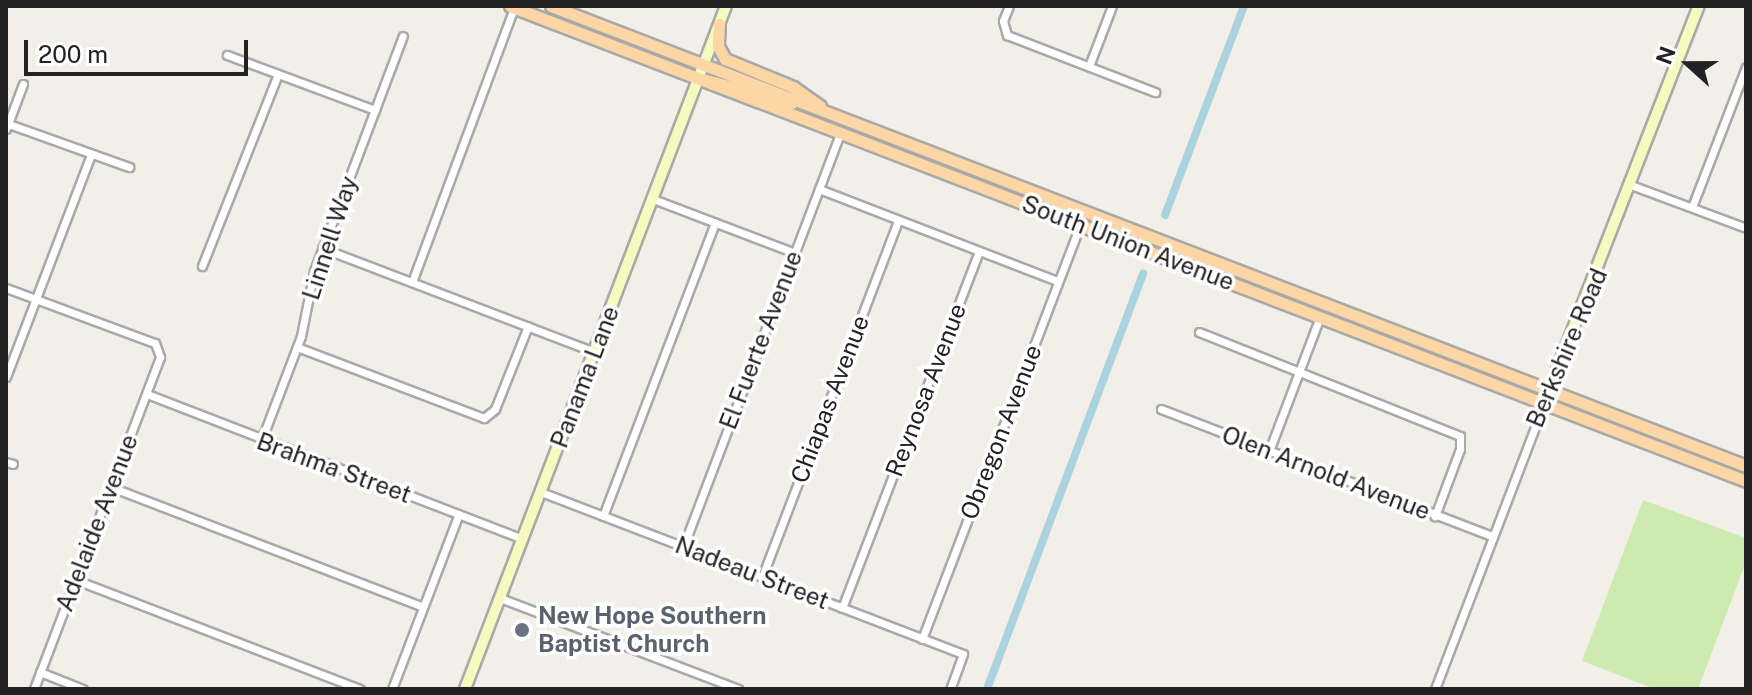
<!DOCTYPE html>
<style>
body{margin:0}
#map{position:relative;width:1752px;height:695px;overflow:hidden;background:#f2efe9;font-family:"Public Sans",sans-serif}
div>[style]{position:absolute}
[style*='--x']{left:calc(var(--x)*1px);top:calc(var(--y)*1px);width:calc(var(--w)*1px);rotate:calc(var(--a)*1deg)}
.grass>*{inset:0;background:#cdebb0}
.canal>*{height:8px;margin:-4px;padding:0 4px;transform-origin:4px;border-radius:4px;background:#aad3df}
.roads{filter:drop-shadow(2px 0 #a9a9a9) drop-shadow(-2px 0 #a9a9a9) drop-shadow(0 2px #a9a9a9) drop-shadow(0 -2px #a9a9a9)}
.street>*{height:7px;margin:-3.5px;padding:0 3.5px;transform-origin:3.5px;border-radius:3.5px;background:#fff}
.secondary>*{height:10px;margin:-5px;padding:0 5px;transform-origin:5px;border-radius:5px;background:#f7fabf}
.primary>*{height:11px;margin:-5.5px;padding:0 5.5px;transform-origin:5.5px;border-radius:5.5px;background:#fcd6a4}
.dots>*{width:22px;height:22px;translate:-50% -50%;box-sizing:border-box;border:4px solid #fff;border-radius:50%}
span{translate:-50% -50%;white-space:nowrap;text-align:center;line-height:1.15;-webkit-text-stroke:7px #fff;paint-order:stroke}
.street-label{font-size:24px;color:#222}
.worship-label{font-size:24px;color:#5b616d;font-weight:700}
.left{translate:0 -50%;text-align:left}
.frame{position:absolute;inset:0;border:8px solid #222;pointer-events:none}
.north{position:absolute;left:1648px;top:24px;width:80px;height:80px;-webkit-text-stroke:6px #fff;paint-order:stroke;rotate:291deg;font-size:22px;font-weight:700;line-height:32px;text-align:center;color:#222}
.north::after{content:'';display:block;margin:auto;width:28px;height:36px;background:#222;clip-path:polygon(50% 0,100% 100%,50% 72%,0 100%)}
.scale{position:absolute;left:24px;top:40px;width:224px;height:36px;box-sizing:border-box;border:4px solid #222;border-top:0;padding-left:10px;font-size:24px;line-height:28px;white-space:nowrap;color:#222;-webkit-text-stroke:6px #fff;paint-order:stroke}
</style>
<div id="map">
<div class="grass">
<i style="clip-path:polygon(1643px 500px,1746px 538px,1746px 562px,1698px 689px,1655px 689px,1582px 661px)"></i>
</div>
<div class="canal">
<i style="--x:1165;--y:215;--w:223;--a:-69.3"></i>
<i style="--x:987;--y:689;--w:444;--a:-69.4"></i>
</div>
<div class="roads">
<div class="street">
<i style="--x:1009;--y:6;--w:16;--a:112"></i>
<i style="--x:1003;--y:21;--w:15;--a:74"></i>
<i style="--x:1007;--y:35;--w:159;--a:21.1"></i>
<i style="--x:227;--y:55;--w:158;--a:20.4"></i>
<i style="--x:1089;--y:66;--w:64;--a:-69"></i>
<i style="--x:6;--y:123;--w:131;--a:19.7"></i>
<i style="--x:6;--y:129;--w:48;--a:-69.3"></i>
<i style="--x:1631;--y:185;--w:123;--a:20.5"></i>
<i style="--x:819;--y:189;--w:256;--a:21.1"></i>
<i style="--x:653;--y:199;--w:152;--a:20.8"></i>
<i style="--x:1692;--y:207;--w:150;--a:-68.9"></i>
<i style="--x:322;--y:248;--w:291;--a:20.9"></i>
<i style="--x:202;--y:266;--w:206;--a:-68.4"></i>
<i style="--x:412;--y:282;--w:293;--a:-69.6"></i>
<i style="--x:6;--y:288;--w:159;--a:20.3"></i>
<i style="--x:155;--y:343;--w:15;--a:70"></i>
<i style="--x:160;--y:357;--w:355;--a:110.8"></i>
<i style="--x:1199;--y:332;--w:281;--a:21.7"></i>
<i style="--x:1460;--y:436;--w:13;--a:90"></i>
<i style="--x:1460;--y:449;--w:72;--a:110.5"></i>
<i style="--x:297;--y:347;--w:200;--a:20.8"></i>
<i style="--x:484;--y:418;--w:14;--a:-39"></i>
<i style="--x:495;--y:409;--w:89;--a:-68.3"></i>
<i style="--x:6;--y:377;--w:239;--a:-69.1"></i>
<i style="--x:147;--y:394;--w:403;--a:21.1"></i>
<i style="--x:1161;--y:409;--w:354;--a:21"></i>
<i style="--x:261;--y:441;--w:112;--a:-69.1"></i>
<i style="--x:301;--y:336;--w:66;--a:-78.7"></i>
<i style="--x:314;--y:271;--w:251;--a:-69.3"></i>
<i style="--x:1269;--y:451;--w:143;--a:-69.2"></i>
<i style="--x:6;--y:462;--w:7;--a:16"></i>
<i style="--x:111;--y:487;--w:334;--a:21"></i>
<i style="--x:541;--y:492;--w:452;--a:21"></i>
<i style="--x:963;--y:654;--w:37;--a:110"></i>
<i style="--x:603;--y:516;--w:314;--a:-69.1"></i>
<i style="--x:683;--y:547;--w:443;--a:-69.2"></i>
<i style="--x:762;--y:577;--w:381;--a:-69.1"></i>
<i style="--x:76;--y:580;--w:304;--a:21"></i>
<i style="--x:500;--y:598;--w:255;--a:20.9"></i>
<i style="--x:842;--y:608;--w:382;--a:-69"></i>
<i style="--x:922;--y:639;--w:443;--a:-69.1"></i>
<i style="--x:40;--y:672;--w:46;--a:21.6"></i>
<i style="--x:392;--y:689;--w:187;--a:-69.1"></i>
<i style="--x:1435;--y:689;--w:320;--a:-69.1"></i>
</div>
<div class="secondary">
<i style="--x:1549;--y:390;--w:412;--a:-68.7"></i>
<i style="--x:465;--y:689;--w:731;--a:-69.09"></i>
</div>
<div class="primary">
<i style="--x:510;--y:6;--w:1324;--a:21.02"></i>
<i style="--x:551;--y:6;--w:1280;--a:21.05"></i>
<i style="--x:719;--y:24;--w:22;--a:93"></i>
<i style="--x:718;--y:46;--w:15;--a:62"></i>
<i style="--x:725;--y:59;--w:74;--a:22.4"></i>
<i style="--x:793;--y:87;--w:33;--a:35"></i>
<i style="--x:702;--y:79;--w:93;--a:14.9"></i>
</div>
</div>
<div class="dots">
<i style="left:522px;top:630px;background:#6b7280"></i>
</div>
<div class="street-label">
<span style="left:330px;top:238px;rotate:-72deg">Linnell Way</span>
<span style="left:1128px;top:243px;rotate:21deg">South Union Avenue</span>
<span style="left:761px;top:340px;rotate:-69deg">El Fuerte Avenue</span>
<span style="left:1567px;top:348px;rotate:-67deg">Berkshire Road</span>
<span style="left:585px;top:377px;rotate:-69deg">Panama Lane</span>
<span style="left:926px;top:390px;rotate:-69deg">Reynosa Avenue</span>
<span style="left:830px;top:399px;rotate:-69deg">Chiapas Avenue</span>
<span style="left:1001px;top:432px;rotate:-69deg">Obregon Avenue</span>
<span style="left:334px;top:468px;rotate:20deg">Brahma Street</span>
<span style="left:1326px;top:473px;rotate:21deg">Olen Arnold Avenue</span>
<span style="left:97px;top:523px;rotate:-69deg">Adelaide Avenue</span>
<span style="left:752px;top:573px;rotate:21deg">Nadeau Street</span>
</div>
<div class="worship-label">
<span class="left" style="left:538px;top:630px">New Hope Southern<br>Baptist Church</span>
</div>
<div class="frame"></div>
<div class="north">N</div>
<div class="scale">200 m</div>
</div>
